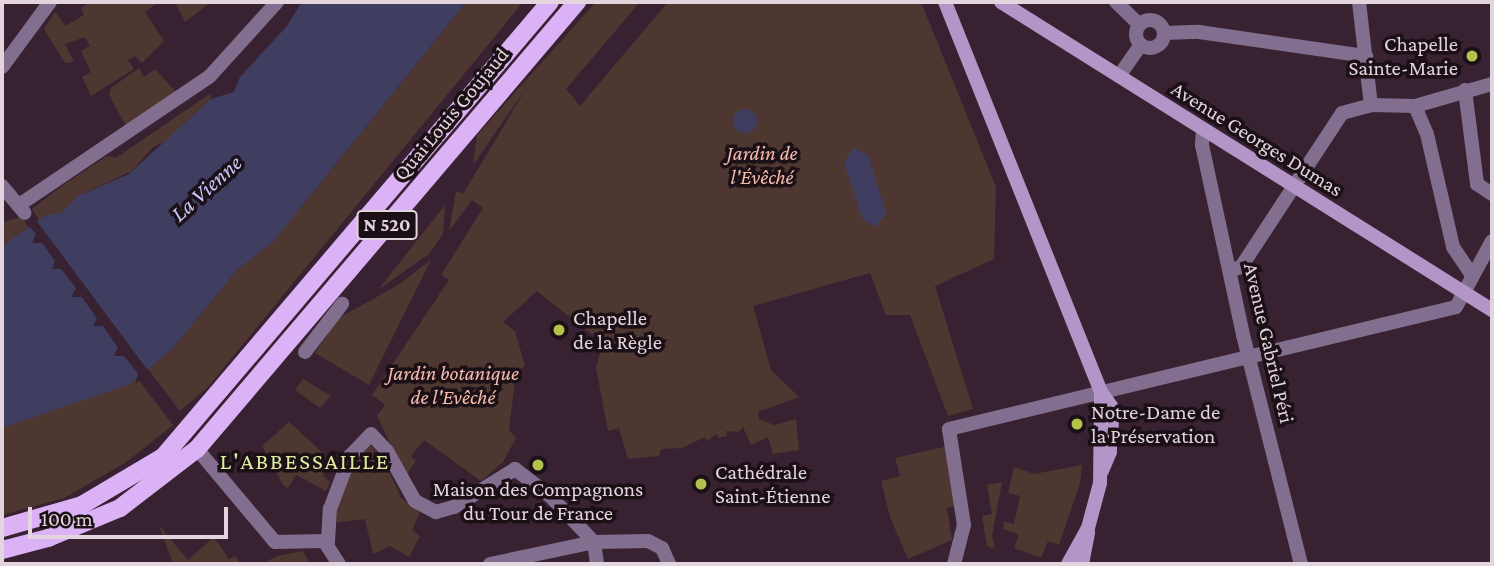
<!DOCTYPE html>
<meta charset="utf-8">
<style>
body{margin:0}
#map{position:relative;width:1494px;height:566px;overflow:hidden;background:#382231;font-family:"Crimson Pro",serif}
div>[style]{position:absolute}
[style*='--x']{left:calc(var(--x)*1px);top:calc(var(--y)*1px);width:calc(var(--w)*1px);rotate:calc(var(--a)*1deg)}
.green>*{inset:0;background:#4f3731}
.water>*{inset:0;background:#3f3e61}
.round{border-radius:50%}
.pier>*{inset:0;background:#382231}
.minor>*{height:14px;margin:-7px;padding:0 7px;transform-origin:7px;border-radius:7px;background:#826f8f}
.minor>.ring{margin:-7px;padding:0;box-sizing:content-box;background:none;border:14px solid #826f8f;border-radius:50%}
.tertiary>*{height:14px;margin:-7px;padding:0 7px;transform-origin:7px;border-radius:7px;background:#826f8f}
.secondary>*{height:14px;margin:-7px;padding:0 7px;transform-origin:7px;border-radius:7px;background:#b495c8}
.primary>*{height:18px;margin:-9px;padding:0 9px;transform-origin:9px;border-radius:9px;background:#dbb2f5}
.dots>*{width:19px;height:19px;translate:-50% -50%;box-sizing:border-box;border:4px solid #1a1016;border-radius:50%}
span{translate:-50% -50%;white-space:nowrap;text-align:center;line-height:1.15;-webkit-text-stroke:7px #1a1016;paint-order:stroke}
.shield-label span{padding:2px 5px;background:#1a1016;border:2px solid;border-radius:5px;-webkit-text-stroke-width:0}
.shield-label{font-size:19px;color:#e3d4de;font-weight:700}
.poi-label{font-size:21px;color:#e3d4de}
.right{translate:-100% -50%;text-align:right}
.left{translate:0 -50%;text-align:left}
.street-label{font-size:21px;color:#e3d4de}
.park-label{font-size:21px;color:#f6bbad;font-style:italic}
.water-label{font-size:23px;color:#c6c7fa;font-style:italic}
.neighbourhood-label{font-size:23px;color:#dfec9f;letter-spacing:2px}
.frame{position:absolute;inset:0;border:4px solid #e3d4de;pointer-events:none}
.scale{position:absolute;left:28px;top:507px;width:200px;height:32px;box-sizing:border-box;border:4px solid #e3d4de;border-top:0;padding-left:9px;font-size:21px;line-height:24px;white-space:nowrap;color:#e3d4de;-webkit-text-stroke:5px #1a1016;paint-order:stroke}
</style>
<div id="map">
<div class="green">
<i style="clip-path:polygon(90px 2px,158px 2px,145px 12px,164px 41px,142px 63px,135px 56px,128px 60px,134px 69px,91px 96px,82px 77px,91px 72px,81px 51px,90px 46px,85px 37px,65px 44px,74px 62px,65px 63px,44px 29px,55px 12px,65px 26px,84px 15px,81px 8px)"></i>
<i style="clip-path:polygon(175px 2px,211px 2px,185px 22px)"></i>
<i style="clip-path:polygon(466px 2px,523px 2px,208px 387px,180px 411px,148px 369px,172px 349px,238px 269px,273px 242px,290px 215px,298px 211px)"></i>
<i style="clip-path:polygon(596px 2px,640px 2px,566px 89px,580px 106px,668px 2px,921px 2px,996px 187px,994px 259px,935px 286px,973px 409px,948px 416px,910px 315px,886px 315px,870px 273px,753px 306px,771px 370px,799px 397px,758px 412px,759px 419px,774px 425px,796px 419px,799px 450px,773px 454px,768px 437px,751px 445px,743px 427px,739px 432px,726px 431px,727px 436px,718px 438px,717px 434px,706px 441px,705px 437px,682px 448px,661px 449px,659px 456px,628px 459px,619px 428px,608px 431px,596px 368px,603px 343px,537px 291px,503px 322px,515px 331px,525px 366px,516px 373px,509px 430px,516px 438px,503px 462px,481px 481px,424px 440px,411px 456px,416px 461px,405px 476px,377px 415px,385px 405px,372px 395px,449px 280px,441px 275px,483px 208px,472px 200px,449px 231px,456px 191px,463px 194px,527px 87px,473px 165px,477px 135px)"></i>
<i style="clip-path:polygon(139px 68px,144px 77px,155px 69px,177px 93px,127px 128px,109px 95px,111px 88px)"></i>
<i style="clip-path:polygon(211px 93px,211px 99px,166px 141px,153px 147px,132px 171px,78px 196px,62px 212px,40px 222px,32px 209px,62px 186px,107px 156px,116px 158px)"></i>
<i style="clip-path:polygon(445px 205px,443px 234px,429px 254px,378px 290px)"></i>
<i style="clip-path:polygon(22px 217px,29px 229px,2px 246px,2px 222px)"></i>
<i style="clip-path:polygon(431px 260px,369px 385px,315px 353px,339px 318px,398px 285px)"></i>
<i style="clip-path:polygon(137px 378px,173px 425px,125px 463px,64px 498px,2px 515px,2px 428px)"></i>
<i style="clip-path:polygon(303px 379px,331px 396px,320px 408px,295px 390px)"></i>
<i style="clip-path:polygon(289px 422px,323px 453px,319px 459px,328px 461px,323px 476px,330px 482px,326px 491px,296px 475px,288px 488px,283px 485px,262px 446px)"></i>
<i style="clip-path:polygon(369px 444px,384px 460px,401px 498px,420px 512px,412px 530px,420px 536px,409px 557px,390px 546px,373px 554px,365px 519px,333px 523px,351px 464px)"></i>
<i style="clip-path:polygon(948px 446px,956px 506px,947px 508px,952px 540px,908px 559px,890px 517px,881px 481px,900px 476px,895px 458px)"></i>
<i style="clip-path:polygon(1082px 465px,1080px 483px,1059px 545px,1048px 541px,1041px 558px,1014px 548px,1019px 535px,1004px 529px,1003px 521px,1014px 524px,1020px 496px,1008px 493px,1014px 467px,1034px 474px)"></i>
<i style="clip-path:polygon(1002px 482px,992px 536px,995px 549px,987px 546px,982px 516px,992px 514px,987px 485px)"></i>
<i style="clip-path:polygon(159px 525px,188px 560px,214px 537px,229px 559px,235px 556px,241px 564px,173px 564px)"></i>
<i style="clip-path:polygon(303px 551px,310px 564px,262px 564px,277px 556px)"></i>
</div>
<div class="water">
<i style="clip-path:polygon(302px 2px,466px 2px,273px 242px,238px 269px,172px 349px,130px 384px,2px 428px,2px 246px,45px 216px,62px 212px,78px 196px,129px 174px,211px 99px,234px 92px,240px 77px,287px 26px)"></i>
<i class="round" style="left:733px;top:109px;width:24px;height:24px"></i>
<i style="clip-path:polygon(853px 148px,868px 155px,886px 213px,876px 227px,863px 220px,844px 163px)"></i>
</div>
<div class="pier">
<i style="clip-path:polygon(36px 220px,149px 372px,135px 384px,138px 374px,124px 356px,114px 356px,118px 348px,103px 326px,93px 326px,97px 319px,82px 297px,71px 297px,76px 288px,61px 269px,52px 269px,55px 261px,42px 243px,32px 243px,36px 234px,28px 225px)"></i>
</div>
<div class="minor">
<i style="--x:1116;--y:2;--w:33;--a:44"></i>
<i style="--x:1359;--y:2;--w:104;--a:83.4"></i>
<i style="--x:1371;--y:105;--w:44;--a:1.3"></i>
<i style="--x:1415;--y:106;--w:80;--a:-15.9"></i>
<i class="ring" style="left:1136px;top:20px;width:14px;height:14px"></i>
<i style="--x:1164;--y:33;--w:35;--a:-2"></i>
<i style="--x:1199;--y:32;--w:169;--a:8.2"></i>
<i style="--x:1119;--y:76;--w:38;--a:-55"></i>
<i style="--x:1465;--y:90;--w:95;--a:82.7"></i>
<i style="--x:1477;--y:184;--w:18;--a:34"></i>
<i style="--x:1415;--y:106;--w:30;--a:67"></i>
<i style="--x:1427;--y:134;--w:116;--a:77"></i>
<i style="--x:1453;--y:247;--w:32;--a:56"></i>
<i style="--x:1203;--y:130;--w:15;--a:94"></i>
<i style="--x:1202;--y:145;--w:194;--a:77.8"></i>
<i style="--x:1243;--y:335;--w:236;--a:75.8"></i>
<i style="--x:2;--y:186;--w:35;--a:50"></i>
<i style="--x:19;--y:205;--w:230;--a:-34"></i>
<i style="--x:210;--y:76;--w:100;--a:-47.8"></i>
<i style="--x:1230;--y:270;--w:11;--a:-15"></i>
<i style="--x:1241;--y:267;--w:184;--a:-56.7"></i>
<i style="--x:1342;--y:113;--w:30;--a:-15"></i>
<i style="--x:305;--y:352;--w:61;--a:-52.4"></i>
<i style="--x:197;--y:449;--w:121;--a:50"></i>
<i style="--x:275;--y:542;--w:49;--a:-1.2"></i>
<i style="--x:324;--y:541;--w:27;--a:57"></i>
<i style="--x:328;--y:543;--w:34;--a:-87"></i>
<i style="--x:330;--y:509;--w:57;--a:-69.3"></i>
<i style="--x:350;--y:456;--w:30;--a:-46"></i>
<i style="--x:371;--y:434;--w:23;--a:47"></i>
<i style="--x:387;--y:451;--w:57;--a:60.8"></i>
<i style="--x:415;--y:501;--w:24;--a:28"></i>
<i style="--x:436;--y:512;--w:19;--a:-16"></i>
<i style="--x:454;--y:507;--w:72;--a:-31.9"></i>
<i style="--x:515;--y:469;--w:44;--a:37.6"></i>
<i style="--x:550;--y:496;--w:64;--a:46.3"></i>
<i style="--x:594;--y:542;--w:22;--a:82"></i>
<i style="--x:490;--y:564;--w:106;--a:-11.9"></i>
<i style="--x:594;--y:542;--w:54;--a:-1.1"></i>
<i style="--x:648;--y:541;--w:16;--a:27"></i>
<i style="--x:662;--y:548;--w:17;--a:66"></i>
<i style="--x:954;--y:564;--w:40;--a:-75.6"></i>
<i style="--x:964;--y:525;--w:97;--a:-98.9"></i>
<i style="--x:949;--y:429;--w:521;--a:-13.53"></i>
<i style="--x:1456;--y:307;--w:75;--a:-61.4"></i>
</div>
<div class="tertiary">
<i style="--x:2;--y:67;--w:81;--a:-53.6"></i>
</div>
<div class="secondary">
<i style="--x:945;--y:2;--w:420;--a:68.2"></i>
<i style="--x:1101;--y:392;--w:91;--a:90.6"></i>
<i style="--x:1100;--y:483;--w:47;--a:104.9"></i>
<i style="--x:1088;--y:528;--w:41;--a:119.1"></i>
<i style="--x:1001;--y:2;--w:580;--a:32.1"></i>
<i style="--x:1101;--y:392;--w:17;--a:54"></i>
<i style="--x:1111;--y:406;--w:14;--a:86"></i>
<i style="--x:1112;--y:420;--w:32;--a:94"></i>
<i style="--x:1110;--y:452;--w:21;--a:113"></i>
<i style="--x:1082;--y:564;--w:32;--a:-79"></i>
</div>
<div class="primary">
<i style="--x:2;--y:528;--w:83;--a:-16"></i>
<i style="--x:82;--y:505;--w:94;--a:-30.7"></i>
<i style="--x:163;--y:457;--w:597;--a:-49.62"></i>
<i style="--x:2;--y:550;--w:48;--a:-14.6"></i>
<i style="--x:48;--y:538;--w:78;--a:-22.6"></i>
<i style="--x:120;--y:508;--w:97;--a:-37.5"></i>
<i style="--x:197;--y:449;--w:587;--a:-49.63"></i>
</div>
<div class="dots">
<i style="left:1472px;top:56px;background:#b3c24b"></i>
<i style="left:559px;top:330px;background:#b3c24b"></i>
<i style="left:1077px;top:424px;background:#b3c24b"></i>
<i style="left:538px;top:465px;background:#b3c24b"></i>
<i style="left:701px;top:484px;background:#b3c24b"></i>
</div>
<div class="shield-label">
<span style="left:387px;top:225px">N 520</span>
</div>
<div class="poi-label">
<span class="right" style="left:1458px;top:56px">Chapelle<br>Sainte-Marie</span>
<span class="left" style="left:573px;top:330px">Chapelle<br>de la Règle</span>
<span class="left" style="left:1091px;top:424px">Notre-Dame de<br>la Préservation</span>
<span class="left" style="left:715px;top:484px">Cathédrale<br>Saint-Étienne</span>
<span style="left:538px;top:501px">Maison des Compagnons<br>du Tour de France</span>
</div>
<div class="street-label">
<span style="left:451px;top:114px;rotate:-50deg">Quai Louis Goujaud</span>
<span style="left:1257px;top:139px;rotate:32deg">Avenue Georges Dumas</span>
<span style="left:1269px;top:343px;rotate:77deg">Avenue Gabriel Péri</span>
</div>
<div class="park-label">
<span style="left:762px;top:165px">Jardin de<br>l'Évêché</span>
<span style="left:453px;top:385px">Jardin botanique<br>de l'Evêché</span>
</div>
<div class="water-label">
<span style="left:206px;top:188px;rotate:-42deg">La Vienne</span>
</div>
<div class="neighbourhood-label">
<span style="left:305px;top:461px">L'ABBESSAILLE</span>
</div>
<div class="frame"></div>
<div class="scale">100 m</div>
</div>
